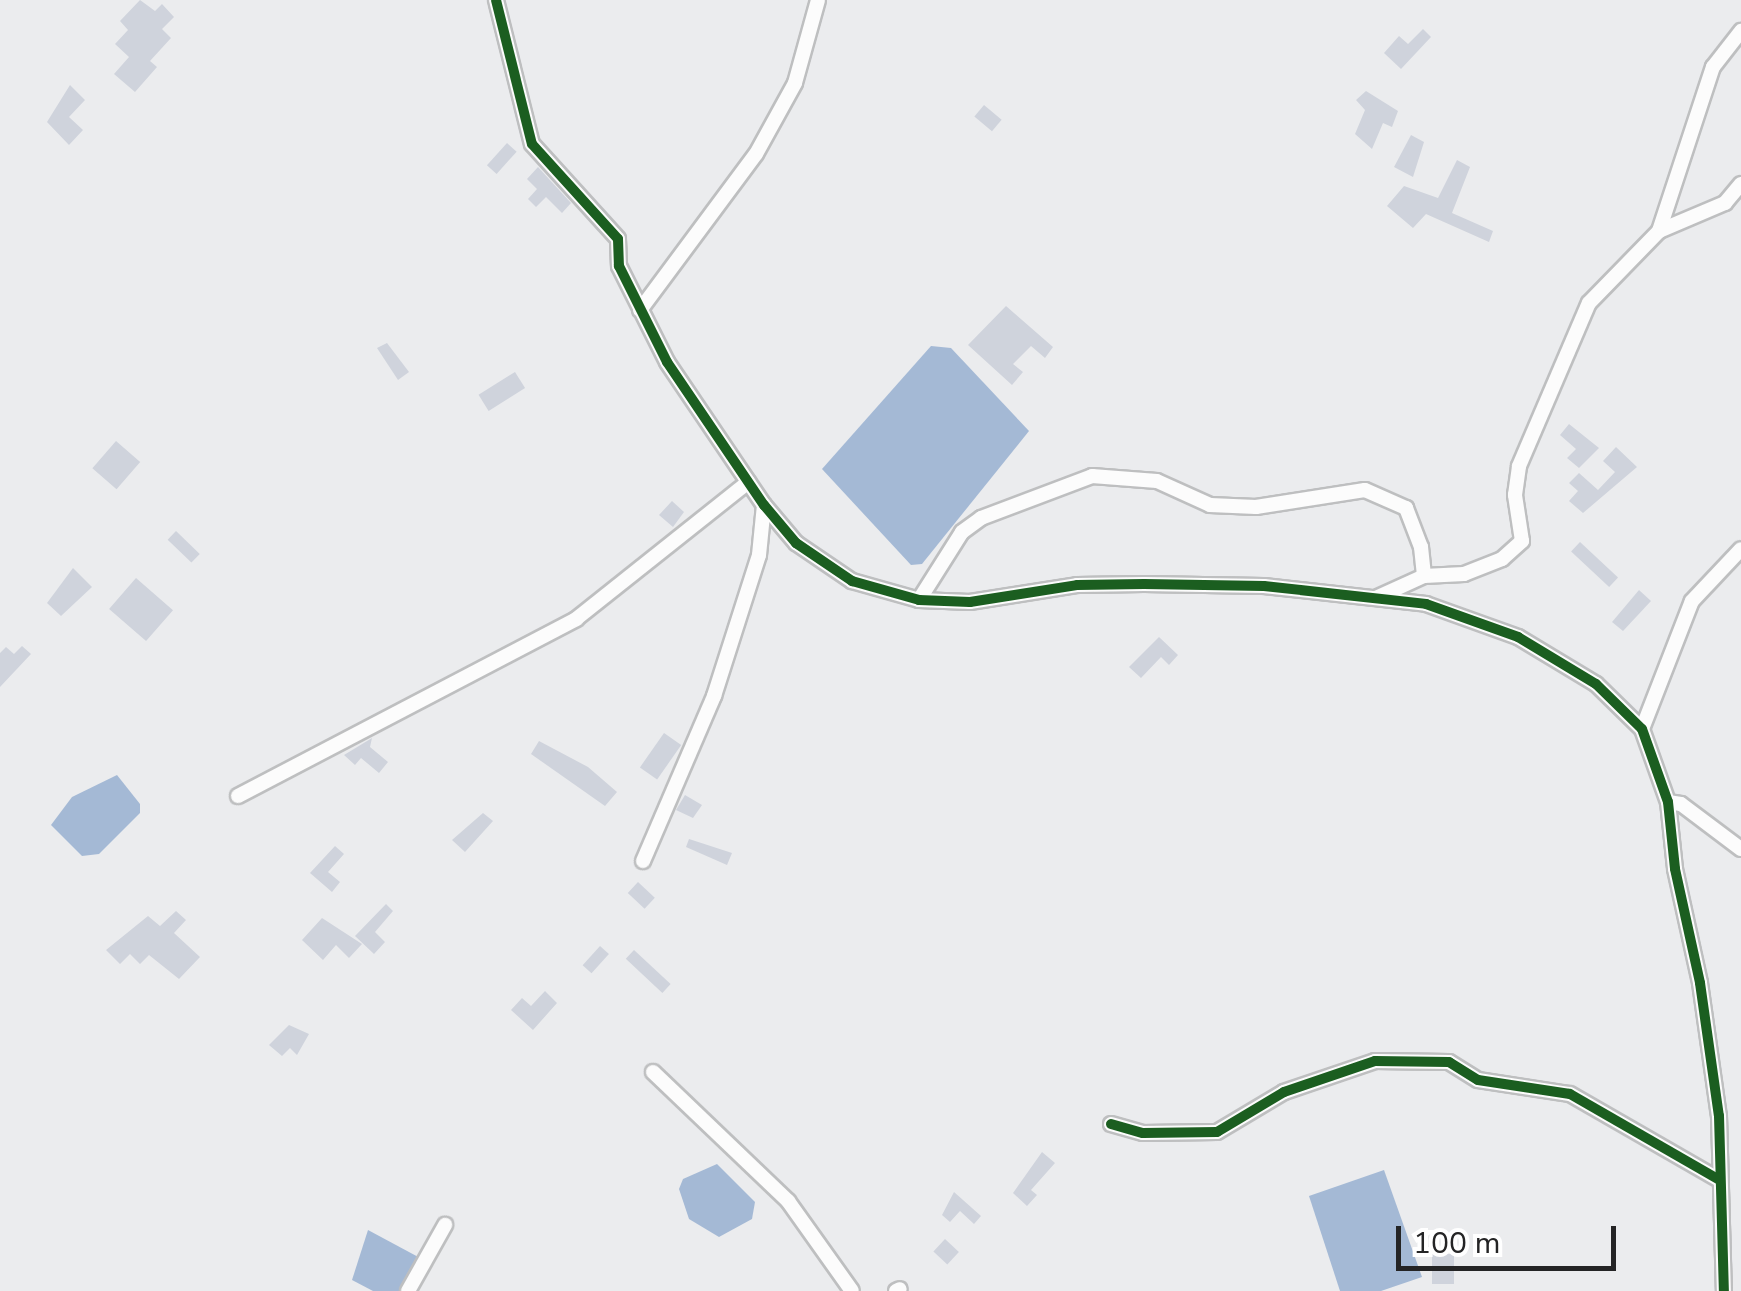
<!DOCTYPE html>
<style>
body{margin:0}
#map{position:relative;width:1741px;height:1291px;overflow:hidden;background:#ebecee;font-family:"Nunito Sans",sans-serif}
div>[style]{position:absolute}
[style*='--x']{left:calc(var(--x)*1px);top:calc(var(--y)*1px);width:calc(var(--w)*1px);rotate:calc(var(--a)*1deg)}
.water>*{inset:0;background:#a4b9d5}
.building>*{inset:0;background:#cfd3dc;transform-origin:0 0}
.roads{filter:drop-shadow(2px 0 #bebfc0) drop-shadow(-2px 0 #bebfc0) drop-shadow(0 2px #bebfc0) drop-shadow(0 -2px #bebfc0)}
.minor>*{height:14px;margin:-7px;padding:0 7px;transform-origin:7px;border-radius:7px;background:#fcfcfc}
.cycleway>*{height:10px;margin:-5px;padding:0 5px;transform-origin:5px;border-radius:5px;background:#1b5e20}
span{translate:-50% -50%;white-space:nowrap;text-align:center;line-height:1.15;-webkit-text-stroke:10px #fff;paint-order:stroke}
.scale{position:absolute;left:1396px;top:1226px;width:220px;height:45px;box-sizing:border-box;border:5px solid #242425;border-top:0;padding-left:12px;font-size:30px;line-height:35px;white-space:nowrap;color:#242425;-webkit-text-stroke:8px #fff;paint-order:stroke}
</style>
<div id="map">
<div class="water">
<i style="clip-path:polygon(931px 346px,951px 348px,1029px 431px,922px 564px,911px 565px,822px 469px)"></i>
<i style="clip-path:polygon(117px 775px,140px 804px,140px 813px,99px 854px,82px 856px,51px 825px,72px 797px)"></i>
<i style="clip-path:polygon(717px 1164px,755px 1202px,752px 1219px,719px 1237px,689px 1219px,679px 1189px,683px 1179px)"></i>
<i style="clip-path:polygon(1384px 1170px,1422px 1277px,1381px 1291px,1340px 1291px,1309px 1196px)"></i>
<i style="clip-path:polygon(368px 1230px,422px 1259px,401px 1291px,373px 1291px,352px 1280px)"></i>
</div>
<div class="building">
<i style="clip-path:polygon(140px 0,155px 11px,162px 4px,174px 17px,162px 29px,171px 38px,150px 61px,157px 67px,135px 92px,114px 74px,129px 57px,115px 44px,128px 30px,120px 21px)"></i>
<i style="clip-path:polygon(1423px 29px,1431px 37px,1401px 69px,1384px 53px,1399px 36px,1408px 44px)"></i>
<i style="clip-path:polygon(70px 85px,85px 100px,69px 117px,83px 130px,69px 145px,47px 122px)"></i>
<i style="clip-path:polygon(1366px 91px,1398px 111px,1392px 127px,1383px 123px,1372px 149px,1355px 134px,1365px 110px,1356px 100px)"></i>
<i style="left:984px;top:105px;width:23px;height:15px;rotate:40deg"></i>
<i style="clip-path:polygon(1411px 135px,1424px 142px,1413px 177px,1394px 167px)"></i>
<i style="left:507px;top:143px;width:13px;height:30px;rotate:42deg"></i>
<i style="clip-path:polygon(1457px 160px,1470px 167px,1452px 213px,1493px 231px,1489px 242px,1426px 214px,1413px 228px,1387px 206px,1404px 186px,1438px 198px)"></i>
<i style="clip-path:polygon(538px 167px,571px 203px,562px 213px,546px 197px,536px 207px,528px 199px,537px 189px,527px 179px)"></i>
<i style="clip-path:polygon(1006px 306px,1053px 347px,1045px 358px,1031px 346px,1013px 364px,1023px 372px,1012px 385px,968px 345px)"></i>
<i style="clip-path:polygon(387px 343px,409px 372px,398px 380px,377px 348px)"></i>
<i style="left:515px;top:372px;width:19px;height:43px;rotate:58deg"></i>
<i style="clip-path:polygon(1569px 424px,1599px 448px,1579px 468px,1567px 458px,1576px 449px,1560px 435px)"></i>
<i style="left:116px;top:441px;width:32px;height:36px;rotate:41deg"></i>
<i style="clip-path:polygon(1616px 447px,1637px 467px,1583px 513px,1569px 501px,1578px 491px,1569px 483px,1579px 473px,1598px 490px,1615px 472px,1603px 461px)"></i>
<i style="clip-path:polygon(672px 501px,684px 512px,673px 527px,659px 515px)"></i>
<i style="left:176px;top:531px;width:33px;height:12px;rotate:44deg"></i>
<i style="left:1580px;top:542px;width:52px;height:13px;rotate:43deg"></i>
<i style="clip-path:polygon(73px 568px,92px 587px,61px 616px,47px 603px)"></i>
<i style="left:136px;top:578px;width:49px;height:41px;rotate:41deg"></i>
<i style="clip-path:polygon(1639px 590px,1651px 601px,1623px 631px,1612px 622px)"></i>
<i style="clip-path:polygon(1159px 637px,1178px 655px,1169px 665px,1161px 657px,1141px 678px,1129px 667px)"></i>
<i style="clip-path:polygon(22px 646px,31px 654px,0 687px,0 653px,6px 647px,14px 654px)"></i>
<i style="left:664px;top:733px;width:21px;height:42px;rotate:35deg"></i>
<i style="clip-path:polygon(372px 738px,370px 747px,388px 762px,379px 773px,361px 758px,355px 765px,344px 755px)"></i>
<i style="clip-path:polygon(539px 741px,588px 767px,617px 792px,605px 806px,531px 754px)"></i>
<i style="clip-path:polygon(685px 795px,702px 805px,693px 818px,676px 810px)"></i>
<i style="clip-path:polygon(483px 813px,493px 821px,465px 852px,452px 840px)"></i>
<i style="clip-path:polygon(689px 839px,732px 853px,727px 865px,686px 847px)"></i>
<i style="clip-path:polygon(335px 846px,344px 854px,328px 872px,340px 882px,332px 892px,310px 873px)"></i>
<i style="left:638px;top:882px;width:23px;height:15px;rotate:43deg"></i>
<i style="clip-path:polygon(386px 904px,393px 911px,375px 932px,385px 942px,374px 954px,355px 936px)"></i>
<i style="clip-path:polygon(176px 911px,186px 920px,174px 933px,200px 957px,179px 979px,149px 955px,140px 964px,130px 954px,120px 964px,106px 950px,148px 916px,160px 926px)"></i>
<i style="clip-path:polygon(322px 918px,362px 944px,349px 958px,336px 945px,323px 960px,302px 940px)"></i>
<i style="left:600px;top:946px;width:12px;height:26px;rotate:42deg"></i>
<i style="left:634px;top:950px;width:50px;height:12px;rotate:43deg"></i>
<i style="clip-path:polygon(545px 991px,557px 1003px,533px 1030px,511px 1010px,522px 998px,531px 1006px)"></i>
<i style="clip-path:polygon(289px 1025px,309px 1034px,297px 1055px,290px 1048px,282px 1056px,269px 1045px)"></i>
<i style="clip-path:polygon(1042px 1152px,1055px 1163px,1031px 1190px,1037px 1195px,1027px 1206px,1013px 1193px)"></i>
<i style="clip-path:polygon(954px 1192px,981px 1216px,974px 1224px,960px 1211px,950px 1222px,942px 1215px)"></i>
<i style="left:945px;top:1239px;width:19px;height:17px;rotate:43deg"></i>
<i style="left:1432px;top:1254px;width:22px;height:30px"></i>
</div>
<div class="roads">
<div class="minor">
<i style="--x:496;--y:0;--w:148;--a:76"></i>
<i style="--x:532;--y:144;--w:128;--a:47.8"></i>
<i style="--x:618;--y:239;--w:27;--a:88"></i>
<i style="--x:619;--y:266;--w:107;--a:63.4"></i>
<i style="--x:667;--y:362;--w:173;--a:55.9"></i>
<i style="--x:764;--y:505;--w:50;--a:49.9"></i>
<i style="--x:796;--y:543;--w:68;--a:34.2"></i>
<i style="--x:852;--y:581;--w:70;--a:15.8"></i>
<i style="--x:919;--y:600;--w:51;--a:2.2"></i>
<i style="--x:970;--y:602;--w:108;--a:-9"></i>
<i style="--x:1077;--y:585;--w:67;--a:-0.9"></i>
<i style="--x:1144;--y:584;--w:120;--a:1"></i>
<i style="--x:1264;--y:586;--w:163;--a:6.3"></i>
<i style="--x:1426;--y:604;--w:98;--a:19.7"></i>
<i style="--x:1518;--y:637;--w:91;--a:31.1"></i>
<i style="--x:1596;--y:684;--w:64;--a:44.4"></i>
<i style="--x:1642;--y:729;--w:77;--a:70.4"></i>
<i style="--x:1668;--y:802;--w:67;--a:84"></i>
<i style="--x:1675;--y:869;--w:117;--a:77.6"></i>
<i style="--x:1700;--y:983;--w:134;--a:81.9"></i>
<i style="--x:1719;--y:1116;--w:175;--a:88.4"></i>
<i style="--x:1659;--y:231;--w:173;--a:-71.8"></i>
<i style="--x:1713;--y:67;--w:46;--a:-52.1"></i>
<i style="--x:640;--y:310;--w:194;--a:-53.4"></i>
<i style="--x:756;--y:154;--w:81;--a:-61.2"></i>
<i style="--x:795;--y:83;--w:86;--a:-74.5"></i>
<i style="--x:1424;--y:576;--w:40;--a:-2.9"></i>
<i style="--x:1464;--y:574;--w:41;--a:-21.5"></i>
<i style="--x:1502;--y:559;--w:27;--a:-42"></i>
<i style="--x:1522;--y:541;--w:47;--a:-98.7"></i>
<i style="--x:1515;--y:495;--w:29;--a:-82"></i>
<i style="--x:1519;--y:466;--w:177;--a:-66.8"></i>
<i style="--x:1589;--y:303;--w:100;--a:-45.8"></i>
<i style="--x:1659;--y:231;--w:72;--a:-23"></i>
<i style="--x:1725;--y:203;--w:25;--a:-50"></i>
<i style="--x:919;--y:600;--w:80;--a:-57.7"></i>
<i style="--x:962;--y:532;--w:24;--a:-36"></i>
<i style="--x:981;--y:518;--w:119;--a:-20.7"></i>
<i style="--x:1092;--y:476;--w:65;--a:4.4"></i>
<i style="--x:1157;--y:481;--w:58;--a:24.4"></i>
<i style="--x:1210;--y:505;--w:46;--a:2.5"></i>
<i style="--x:1256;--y:507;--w:110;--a:-8.9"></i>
<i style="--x:1365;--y:490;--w:45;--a:23.7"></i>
<i style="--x:1406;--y:508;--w:42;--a:69"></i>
<i style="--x:1421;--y:547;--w:29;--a:84"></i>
<i style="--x:1424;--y:576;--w:51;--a:155.5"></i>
<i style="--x:1642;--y:729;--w:137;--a:-68.7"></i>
<i style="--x:1692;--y:601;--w:71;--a:-46.7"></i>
<i style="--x:238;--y:796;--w:382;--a:-27.6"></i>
<i style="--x:576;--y:619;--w:220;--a:-38.5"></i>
<i style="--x:1668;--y:802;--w:13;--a:9"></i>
<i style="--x:1681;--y:804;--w:75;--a:36.9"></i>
<i style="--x:643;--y:861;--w:180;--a:-66.7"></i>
<i style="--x:714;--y:696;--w:148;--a:-72.3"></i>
<i style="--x:759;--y:555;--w:50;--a:-84.3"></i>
<i style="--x:653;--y:1072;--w:187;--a:43.7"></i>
<i style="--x:788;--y:1201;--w:110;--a:54.6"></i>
<i style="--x:1111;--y:1124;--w:33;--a:16"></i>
<i style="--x:1143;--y:1133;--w:74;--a:-0.8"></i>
<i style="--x:1217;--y:1132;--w:78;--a:-30.8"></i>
<i style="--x:1284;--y:1092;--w:96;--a:-18.8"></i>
<i style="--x:1375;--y:1061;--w:74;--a:0.8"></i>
<i style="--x:1449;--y:1062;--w:34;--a:32"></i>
<i style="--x:1478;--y:1080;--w:93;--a:8.7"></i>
<i style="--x:1570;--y:1094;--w:171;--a:29.9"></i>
<i style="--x:408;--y:1291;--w:76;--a:-60.7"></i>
<i style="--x:896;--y:1291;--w:4;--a:-27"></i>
</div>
</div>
<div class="cycleway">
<i style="--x:496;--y:0;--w:148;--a:76"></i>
<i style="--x:532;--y:144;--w:128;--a:47.8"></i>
<i style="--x:618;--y:239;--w:27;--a:88"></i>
<i style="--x:619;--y:266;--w:107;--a:63.4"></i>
<i style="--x:667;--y:362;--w:173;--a:55.9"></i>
<i style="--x:764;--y:505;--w:50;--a:49.9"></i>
<i style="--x:796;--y:543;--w:68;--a:34.2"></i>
<i style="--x:852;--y:581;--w:70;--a:15.8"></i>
<i style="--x:919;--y:600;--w:51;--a:2.2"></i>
<i style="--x:970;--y:602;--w:108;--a:-9"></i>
<i style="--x:1077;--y:585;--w:67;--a:-0.9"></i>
<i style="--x:1144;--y:584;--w:120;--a:1"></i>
<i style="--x:1264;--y:586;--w:163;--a:6.3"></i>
<i style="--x:1426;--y:604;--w:98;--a:19.7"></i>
<i style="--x:1518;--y:637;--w:91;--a:31.1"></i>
<i style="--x:1596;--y:684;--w:64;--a:44.4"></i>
<i style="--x:1642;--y:729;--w:77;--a:70.4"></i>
<i style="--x:1668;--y:802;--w:67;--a:84"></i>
<i style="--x:1675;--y:869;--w:117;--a:77.6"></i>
<i style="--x:1700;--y:983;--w:134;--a:81.9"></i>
<i style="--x:1719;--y:1116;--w:175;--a:88.4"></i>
<i style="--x:1111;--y:1124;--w:33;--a:16"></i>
<i style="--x:1143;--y:1133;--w:74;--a:-0.8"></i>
<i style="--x:1217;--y:1132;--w:78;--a:-30.8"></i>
<i style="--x:1284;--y:1092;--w:96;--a:-18.8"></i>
<i style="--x:1375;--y:1061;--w:74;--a:0.8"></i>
<i style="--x:1449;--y:1062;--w:34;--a:32"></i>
<i style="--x:1478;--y:1080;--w:93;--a:8.7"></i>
<i style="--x:1570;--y:1094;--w:171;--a:29.9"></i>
</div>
<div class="scale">100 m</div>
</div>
